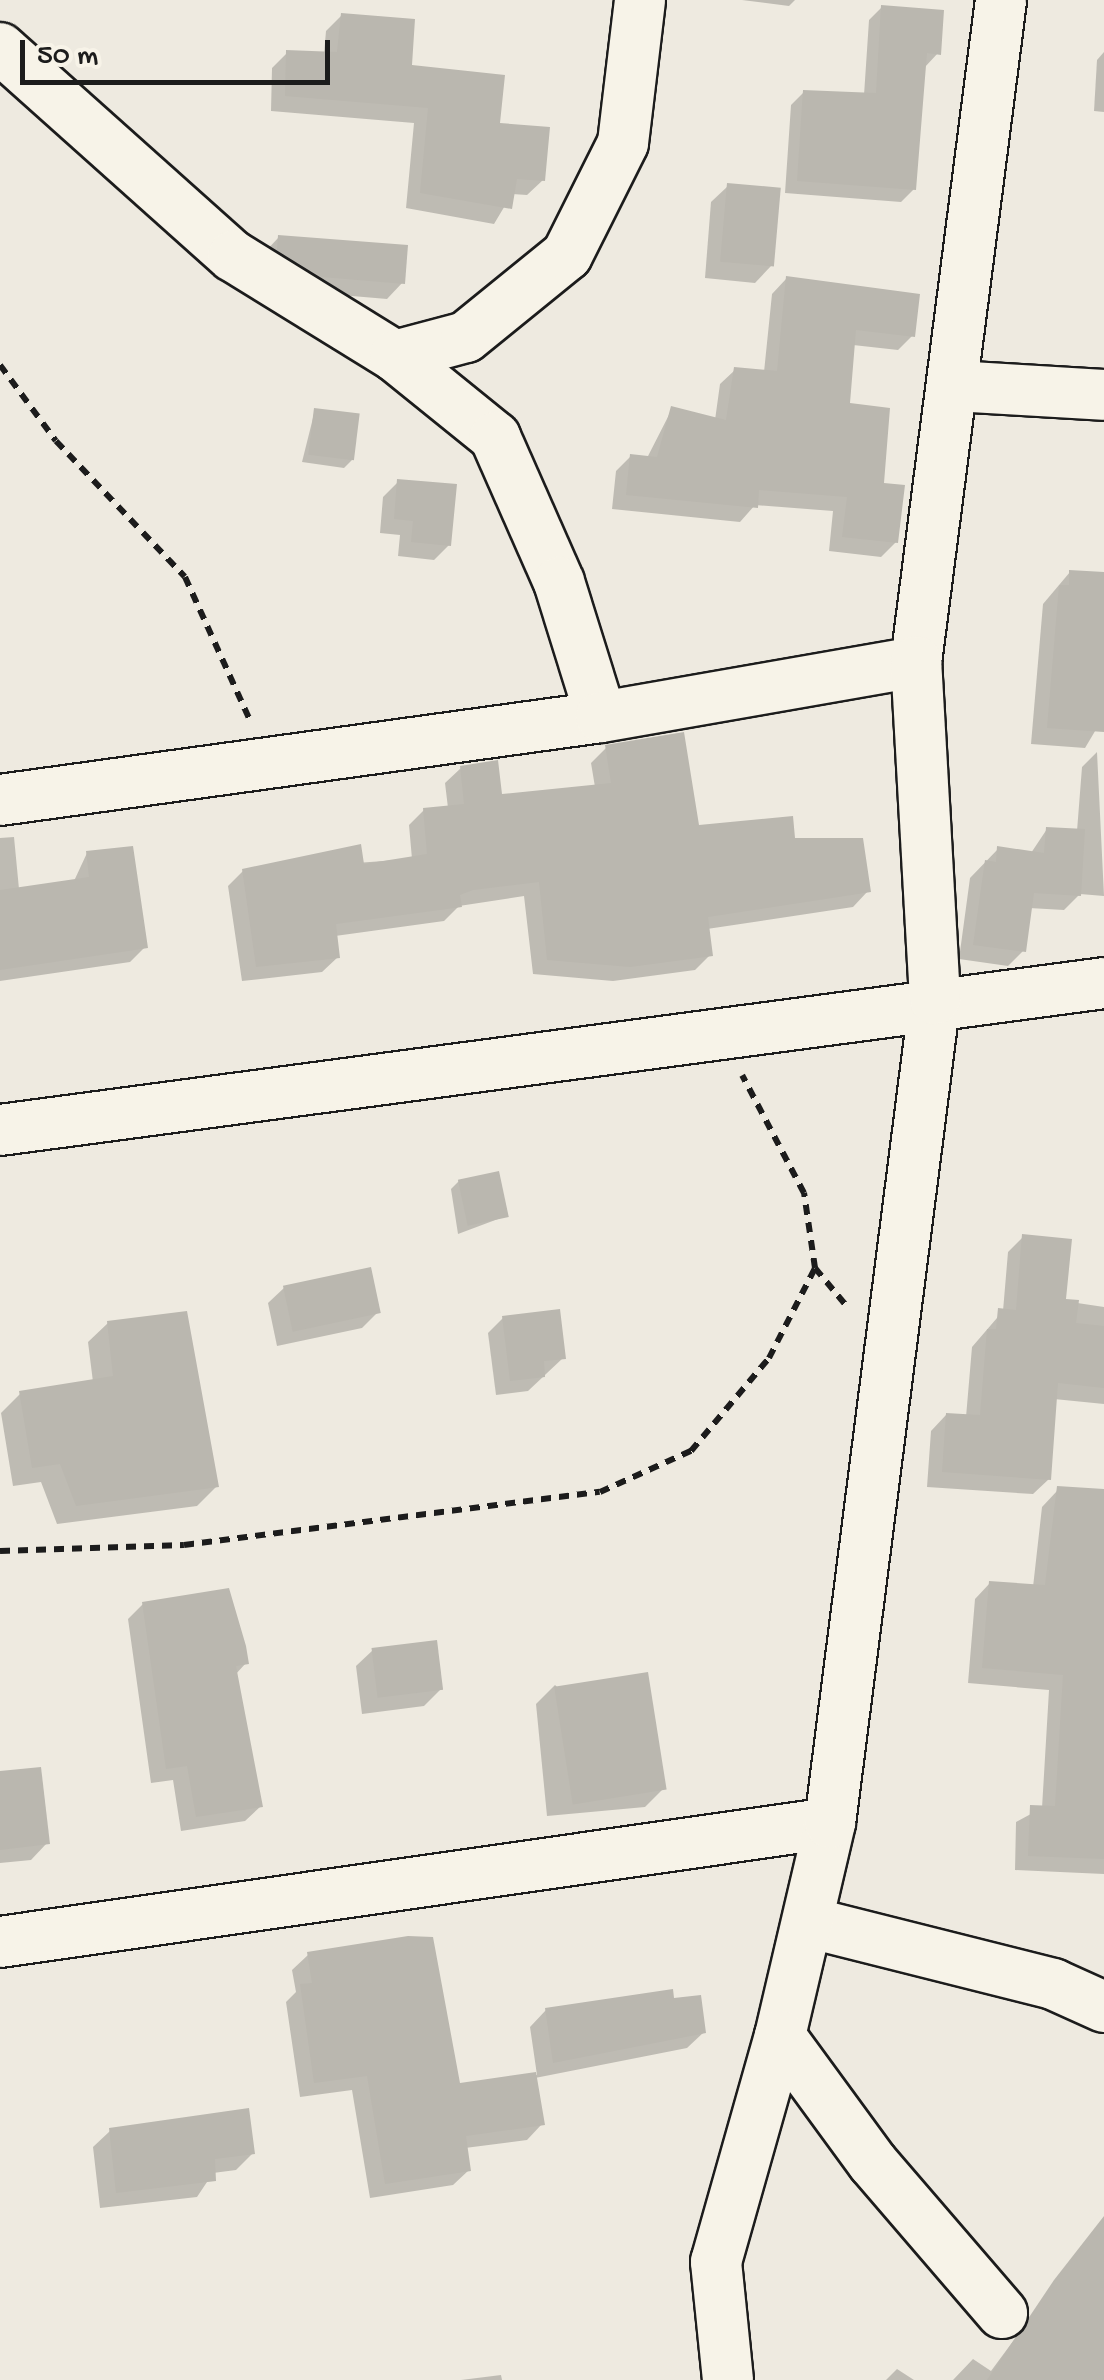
<!DOCTYPE html>
<style>
body{margin:0}
#map{position:relative;width:1104px;height:2380px;overflow:hidden;background:#eeeae0;font-family:"Gochi Hand",sans-serif}
div>[style]{position:absolute}
[style*='--x']{left:calc(var(--x)*1px);top:calc(var(--y)*1px);width:calc(var(--w)*1px);rotate:calc(var(--a)*1deg)}
.shadow>*{inset:0;background:#0003}
.building>*{inset:0;background:#bab7af;transform-origin:0 0}
.path>*{height:6px;margin-top:-3px;transform-origin:0;background:repeating-linear-gradient(90deg,#1c1c1c 0 10px,transparent 0 18px)}
.roads{filter:drop-shadow(2px 0 #1c1c1c) drop-shadow(-2px 0 #1c1c1c) drop-shadow(0 2px #1c1c1c) drop-shadow(0 -2px #1c1c1c)}
.minor>*{height:50px;margin:-25px;padding:0 25px;transform-origin:25px;border-radius:25px;background:#f7f3e8}
span{translate:-50% -50%;white-space:nowrap;text-align:center;line-height:1.15;-webkit-text-stroke:8px #f7f3e8;paint-order:stroke}
.scale{position:absolute;left:20px;top:40px;width:310px;height:45px;box-sizing:border-box;border:5px solid #1c1c1c;border-top:0;padding-left:12px;font-size:30px;line-height:35px;white-space:nowrap;color:#1c1c1c;-webkit-text-stroke:8px #f7f3e8;paint-order:stroke}
</style>
<div id="map">
<div class="shadow">
<i style="clip-path:polygon(742px 0,795px 0,789px 6px)"></i>
<i style="clip-path:polygon(882px 7px,938px 53px,925px 67px,914px 189px,901px 202px,785px 193px,791px 105px,804px 92px,864px 95px,869px 20px)"></i>
<i style="clip-path:polygon(342px 15px,497px 126px,543px 180px,527px 195px,512px 194px,494px 224px,406px 208px,414px 123px,271px 111px,272px 68px,287px 53px,324px 54px,326px 31px)"></i>
<i style="clip-path:polygon(1104px 52px,1104px 112px,1094px 111px,1097px 60px)"></i>
<i style="clip-path:polygon(728px 186px,771px 266px,755px 283px,705px 278px,711px 202px)"></i>
<i style="clip-path:polygon(279px 237px,403px 282px,387px 299px,305px 292px,263px 254px)"></i>
<i style="clip-path:polygon(786px 279px,913px 335px,898px 350px,853px 345px,848px 406px,896px 542px,881px 557px,829px 551px,833px 511px,755px 505px,740px 522px,612px 509px,616px 471px,631px 456px,647px 458px,672px 409px,715px 420px,720px 384px,735px 370px,764px 372px,772px 294px)"></i>
<i style="clip-path:polygon(315px 410px,352px 460px,344px 468px,302px 462px)"></i>
<i style="clip-path:polygon(398px 482px,449px 545px,434px 560px,398px 556px,400px 535px,380px 533px,383px 497px)"></i>
<i style="clip-path:polygon(1070px 572px,1104px 576px,1104px 716px,1085px 748px,1031px 744px,1043px 604px)"></i>
<i style="clip-path:polygon(606px 748px,697px 828px,793px 840px,868px 891px,853px 907px,707px 929px,710px 955px,695px 970px,613px 981px,533px 974px,524px 896px,459px 906px,444px 921px,335px 936px,338px 957px,322px 972px,242px 981px,228px 886px,243px 871px,412px 859px,409px 825px,424px 810px,448px 808px,445px 783px,461px 768px,500px 797px,595px 787px,591px 763px)"></i>
<i style="clip-path:polygon(1097px 752px,1104px 896px,1080px 894px,1064px 910px,1029px 908px,1023px 951px,1008px 966px,959px 959px,970px 878px,998px 849px,1031px 853px,1047px 829px,1077px 831px,1082px 767px)"></i>
<i style="clip-path:polygon(14px 837px,19px 889px,74px 881px,87px 853px,145px 947px,130px 962px,0 981px,0 838px)"></i>
<i style="clip-path:polygon(459px 1181px,506px 1216px,458px 1234px,451px 1189px)"></i>
<i style="clip-path:polygon(1023px 1237px,1064px 1301px,1104px 1307px,1104px 1404px,1054px 1399px,1049px 1479px,1033px 1494px,927px 1487px,931px 1431px,946px 1415px,966px 1417px,972px 1347px,1003px 1311px,1008px 1252px)"></i>
<i style="clip-path:polygon(285px 1287px,378px 1312px,362px 1328px,277px 1346px,268px 1303px)"></i>
<i style="clip-path:polygon(503px 1318px,563px 1358px,528px 1391px,496px 1395px,488px 1333px)"></i>
<i style="clip-path:polygon(108px 1323px,216px 1487px,197px 1506px,57px 1524px,41px 1482px,13px 1486px,1px 1413px,20px 1394px,93px 1382px,88px 1342px)"></i>
<i style="clip-path:polygon(1057px 1491px,1104px 1493px,1104px 1874px,1015px 1870px,1016px 1822px,1042px 1808px,1049px 1690px,968px 1683px,975px 1599px,990px 1583px,1033px 1587px,1042px 1507px)"></i>
<i style="clip-path:polygon(143px 1604px,246px 1663px,235px 1675px,261px 1806px,245px 1821px,181px 1831px,173px 1780px,151px 1783px,128px 1619px)"></i>
<i style="clip-path:polygon(373px 1650px,441px 1689px,424px 1706px,362px 1714px,356px 1666px)"></i>
<i style="clip-path:polygon(555px 1685px,664px 1788px,645px 1807px,547px 1816px,536px 1704px)"></i>
<i style="clip-path:polygon(0 1774px,47px 1843px,31px 1860px,0 1863px)"></i>
<i style="clip-path:polygon(308px 1955px,458px 2086px,537px 2075px,530px 2027px,546px 2010px,672px 2001px,704px 2032px,687px 2048px,535px 2078px,542px 2124px,527px 2140px,465px 2148px,469px 2170px,453px 2185px,370px 2198px,352px 2090px,300px 2097px,286px 2002px,296px 1992px,292px 1970px)"></i>
<i style="clip-path:polygon(110px 2131px,252px 2154px,236px 2170px,213px 2173px,197px 2197px,100px 2208px,93px 2147px)"></i>
<i style="clip-path:polygon(1090px 2237px,1104px 2248px,1104px 2380px,953px 2380px,973px 2359px,991px 2371px)"></i>
<i style="clip-path:polygon(897px 2369px,914px 2380px,886px 2380px)"></i>
<i style="clip-path:polygon(501px 2375px,502px 2380px,461px 2380px)"></i>
</div>
<div class="building">
<i style="clip-path:polygon(881px 5px,944px 10px,941px 55px,927px 53px,916px 190px,797px 181px,803px 90px,876px 93px)"></i>
<i style="clip-path:polygon(341px 13px,415px 19px,412px 65px,505px 75px,500px 123px,550px 127px,545px 181px,517px 179px,512px 209px,420px 193px,428px 108px,285px 96px,286px 50px,337px 52px)"></i>
<i style="left:727px;top:183px;width:54px;height:79px;rotate:5deg"></i>
<i style="clip-path:polygon(278px 235px,408px 245px,405px 284px,322px 277px,277px 250px)"></i>
<i style="clip-path:polygon(786px 276px,920px 294px,915px 337px,856px 330px,850px 403px,890px 408px,884px 483px,905px 485px,898px 543px,842px 537px,847px 497px,759px 490px,758px 508px,626px 495px,630px 454px,657px 457px,671px 406px,726px 420px,734px 367px,777px 371px)"></i>
<i style="left:314px;top:408px;width:46px;height:47px;rotate:7deg"></i>
<i style="clip-path:polygon(397px 479px,457px 484px,451px 546px,411px 542px,413px 521px,394px 519px)"></i>
<i style="clip-path:polygon(1069px 570px,1104px 572px,1104px 732px,1047px 728px,1059px 585px,1069px 585px)"></i>
<i style="clip-path:polygon(684px 732px,699px 825px,793px 816px,795px 838px,863px 838px,871px 892px,708px 917px,713px 956px,630px 967px,547px 960px,539px 882px,473px 890px,460px 895px,462px 907px,336px 924px,340px 958px,256px 967px,242px 869px,361px 844px,364px 864px,427px 854px,423px 808px,464px 804px,460px 766px,498px 760px,502px 794px,611px 783px,605px 745px)"></i>
<i style="clip-path:polygon(1046px 827px,1085px 829px,1081px 896px,1034px 893px,1026px 952px,973px 945px,985px 860px,996px 862px,997px 846px,1044px 853px)"></i>
<i style="clip-path:polygon(133px 846px,148px 948px,0 970px,0 890px,89px 877px,86px 851px)"></i>
<i style="left:499px;top:1171px;width:47px;height:42px;rotate:78deg"></i>
<i style="clip-path:polygon(1022px 1234px,1072px 1239px,1066px 1299px,1079px 1300px,1076px 1323px,1104px 1326px,1104px 1388px,1058px 1383px,1051px 1480px,942px 1472px,946px 1413px,980px 1415px,987px 1329px,996px 1329px,998px 1308px,1016px 1310px)"></i>
<i style="left:371px;top:1267px;width:47px;height:90px;rotate:78deg"></i>
<i style="clip-path:polygon(560px 1309px,566px 1359px,544px 1361px,545px 1377px,510px 1381px,502px 1316px)"></i>
<i style="clip-path:polygon(187px 1311px,219px 1487px,76px 1506px,60px 1464px,32px 1468px,19px 1391px,113px 1376px,107px 1321px)"></i>
<i style="clip-path:polygon(1057px 1486px,1104px 1489px,1104px 1859px,1028px 1856px,1030px 1805px,1055px 1806px,1063px 1675px,982px 1668px,989px 1581px,1045px 1585px)"></i>
<i style="clip-path:polygon(229px 1588px,246px 1646px,249px 1664px,236px 1666px,263px 1807px,196px 1817px,187px 1766px,166px 1769px,142px 1602px)"></i>
<i style="left:437px;top:1640px;width:50px;height:66px;rotate:83deg"></i>
<i style="left:648px;top:1672px;width:119px;height:95px;rotate:81deg"></i>
<i style="clip-path:polygon(41px 1767px,50px 1844px,0 1850px,0 1771px)"></i>
<i style="clip-path:polygon(408px 1936px,433px 1937px,460px 2083px,536px 2072px,545px 2125px,466px 2136px,471px 2171px,385px 2184px,367px 2076px,314px 2083px,300px 1984px,312px 1983px,307px 1952px)"></i>
<i style="clip-path:polygon(673px 1989px,674px 1998px,701px 1995px,706px 2033px,553px 2063px,545px 2008px)"></i>
<i style="clip-path:polygon(249px 2108px,255px 2154px,215px 2159px,216px 2181px,116px 2193px,109px 2128px)"></i>
<i style="clip-path:polygon(1104px 2216px,1104px 2380px,987px 2380px,1054px 2280px)"></i>
</div>
<div class="path">
<i style="--x:0;--y:365;--w:94;--a:53.6"></i>
<i style="--x:56;--y:441;--w:187;--a:46.5"></i>
<i style="--x:185;--y:577;--w:157;--a:65.6"></i>
<i style="--x:815;--y:1268;--w:53;--a:50.3"></i>
<i style="--x:0;--y:1551;--w:184;--a:-1.9"></i>
<i style="--x:184;--y:1545;--w:419;--a:-7.3"></i>
<i style="--x:600;--y:1492;--w:100;--a:-24.3"></i>
<i style="--x:691;--y:1451;--w:121;--a:-50"></i>
<i style="--x:769;--y:1358;--w:101;--a:-62.9"></i>
<i style="--x:815;--y:1268;--w:76;--a:-98.3"></i>
<i style="--x:804;--y:1193;--w:133;--a:-117.7"></i>
</div>
<div class="roads">
<div class="minor">
<i style="--x:0;--y:48;--w:312;--a:41.8"></i>
<i style="--x:233;--y:256;--w:190;--a:31.7"></i>
<i style="--x:395;--y:356;--w:129;--a:39"></i>
<i style="--x:495;--y:437;--w:158;--a:66.2"></i>
<i style="--x:559;--y:582;--w:141;--a:72.7"></i>
<i style="--x:395;--y:356;--w:73;--a:-15"></i>
<i style="--x:466;--y:337;--w:130;--a:-39.1"></i>
<i style="--x:567;--y:255;--w:125;--a:-63.4"></i>
<i style="--x:623;--y:143;--w:144;--a:-83.2"></i>
<i style="--x:954;--y:386;--w:150;--a:3.4"></i>
<i style="--x:0;--y:800;--w:607;--a:-7.86"></i>
<i style="--x:601;--y:717;--w:320;--a:-9.9"></i>
<i style="--x:916;--y:662;--w:667;--a:-82.68"></i>
<i style="--x:0;--y:1130;--w:1114;--a:-7.58"></i>
<i style="--x:811;--y:1923;--w:250;--a:14.1"></i>
<i style="--x:1053;--y:1984;--w:56;--a:24.3"></i>
<i style="--x:0;--y:1942;--w:838;--a:-8.16"></i>
<i style="--x:780;--y:2036;--w:219;--a:-76.8"></i>
<i style="--x:830;--y:1823;--w:831;--a:-82.74"></i>
<i style="--x:935;--y:999;--w:338;--a:-93.2"></i>
<i style="--x:728;--y:2380;--w:119;--a:-95.8"></i>
<i style="--x:716;--y:2262;--w:235;--a:-74.2"></i>
<i style="--x:780;--y:2036;--w:157;--a:53.8"></i>
<i style="--x:873;--y:2163;--w:198;--a:49.3"></i>
</div>
</div>
<div class="scale">50 m</div>
</div>
